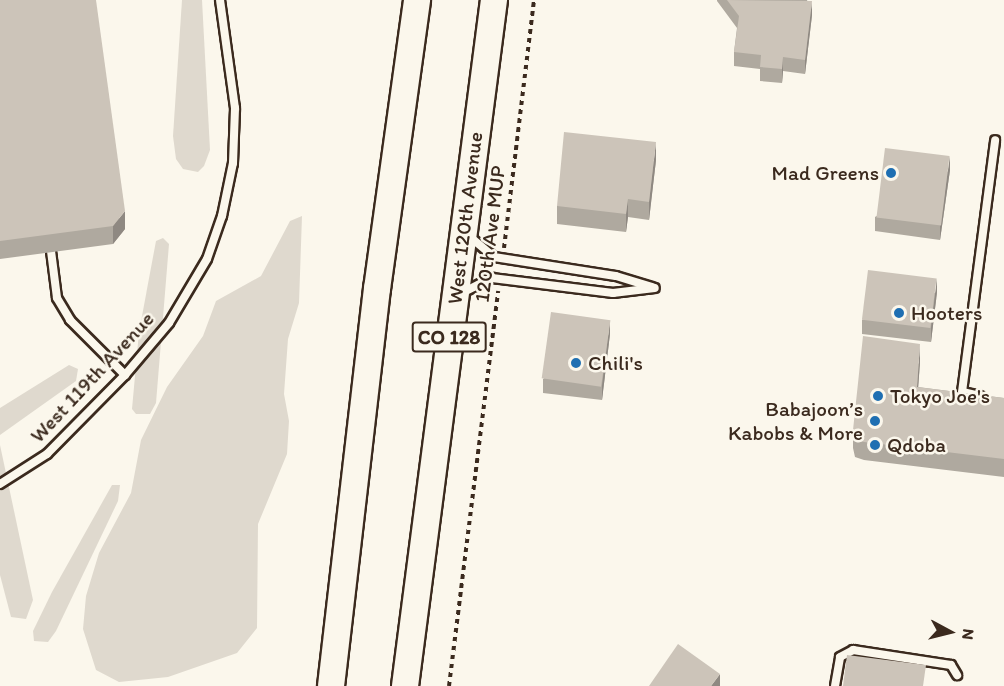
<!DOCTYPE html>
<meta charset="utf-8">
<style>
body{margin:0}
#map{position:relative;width:1004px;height:686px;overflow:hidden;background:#fbf7ec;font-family:Itim,sans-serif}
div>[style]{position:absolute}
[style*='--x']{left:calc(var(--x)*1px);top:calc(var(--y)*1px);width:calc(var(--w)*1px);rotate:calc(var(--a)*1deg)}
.green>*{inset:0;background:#dfd9ce}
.path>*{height:4px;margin-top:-2px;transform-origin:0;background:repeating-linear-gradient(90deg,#3b2a1e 0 4.5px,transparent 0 9px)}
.roads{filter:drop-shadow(2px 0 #3b2a1e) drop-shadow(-2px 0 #3b2a1e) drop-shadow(0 2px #3b2a1e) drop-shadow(0 -2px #3b2a1e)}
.lane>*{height:8px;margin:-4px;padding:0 4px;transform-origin:4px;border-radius:4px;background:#fbf7ec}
.primary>*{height:26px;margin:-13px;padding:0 13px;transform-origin:13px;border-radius:13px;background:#fbf7ec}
.wall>*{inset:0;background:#afa99f}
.shaded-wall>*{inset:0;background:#8f8982}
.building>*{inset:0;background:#ccc4b9;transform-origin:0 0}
.dots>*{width:16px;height:16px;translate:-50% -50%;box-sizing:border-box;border:3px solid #fbf7ec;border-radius:50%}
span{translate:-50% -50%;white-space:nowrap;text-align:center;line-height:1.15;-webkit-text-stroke:5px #fbf7ec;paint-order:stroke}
.shield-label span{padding:2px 4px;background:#fbf7ec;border:2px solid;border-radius:4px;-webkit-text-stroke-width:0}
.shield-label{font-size:20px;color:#3b2a1e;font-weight:700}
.poi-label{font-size:21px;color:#3b2a1e}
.right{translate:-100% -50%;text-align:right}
.left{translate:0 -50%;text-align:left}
.street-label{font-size:21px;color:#3b2a1e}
.north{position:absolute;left:920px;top:602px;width:60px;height:60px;-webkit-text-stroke:4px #fbf7ec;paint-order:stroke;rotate:97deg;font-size:16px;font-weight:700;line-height:24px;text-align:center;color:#3b2a1e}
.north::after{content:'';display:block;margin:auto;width:21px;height:27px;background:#3b2a1e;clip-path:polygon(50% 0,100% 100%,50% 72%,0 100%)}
</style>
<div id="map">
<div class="green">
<i style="clip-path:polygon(182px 0,202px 0,210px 150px,204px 166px,198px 172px,183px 169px,176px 159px,173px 136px)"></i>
<i style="clip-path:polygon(302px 216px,299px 303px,288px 339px,284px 394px,289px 421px,287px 454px,258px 524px,257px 628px,237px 653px,168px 677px,119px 682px,96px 670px,83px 629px,86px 596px,99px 553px,131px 493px,141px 440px,167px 387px,203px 336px,216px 301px,261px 276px,290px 221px)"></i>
<i style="clip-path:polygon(163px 238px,169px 244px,156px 403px,150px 414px,136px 414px,132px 409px,139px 332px,156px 241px)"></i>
<i style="clip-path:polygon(69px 365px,78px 369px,76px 381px,0 435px,0 408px)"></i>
<i style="clip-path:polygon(0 445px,33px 600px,26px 619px,11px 617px,0 575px)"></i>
<i style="clip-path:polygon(112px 485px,120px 485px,118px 501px,56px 631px,48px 642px,34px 641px,33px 631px,52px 592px)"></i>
</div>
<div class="path">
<i style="--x:504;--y:248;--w:250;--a:-83.1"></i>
<i style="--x:449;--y:686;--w:398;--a:-82.9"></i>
</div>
<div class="roads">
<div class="lane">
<i style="--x:469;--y:236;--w:33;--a:40"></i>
<i style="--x:494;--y:257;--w:123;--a:8.9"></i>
<i style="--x:616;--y:276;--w:38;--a:17"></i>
<i style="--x:51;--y:251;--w:47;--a:82.7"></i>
<i style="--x:57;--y:298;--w:26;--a:59"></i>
<i style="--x:70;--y:320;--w:78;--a:45"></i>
<i style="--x:460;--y:294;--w:36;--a:-27"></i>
<i style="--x:492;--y:278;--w:122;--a:7.1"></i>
<i style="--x:613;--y:293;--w:42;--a:-6.8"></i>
<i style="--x:980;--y:396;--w:18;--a:-167"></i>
<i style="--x:962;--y:392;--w:254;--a:-82.5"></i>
<i style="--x:0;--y:484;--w:56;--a:-32.6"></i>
<i style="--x:47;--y:454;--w:111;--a:-45.4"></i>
<i style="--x:125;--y:375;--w:68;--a:-49.8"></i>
<i style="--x:169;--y:323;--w:74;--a:-59.3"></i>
<i style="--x:207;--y:259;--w:46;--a:-70.8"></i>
<i style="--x:222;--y:216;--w:54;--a:-78.3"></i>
<i style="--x:233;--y:163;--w:55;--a:-87.9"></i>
<i style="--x:235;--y:108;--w:109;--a:-97.9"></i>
<i style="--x:835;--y:686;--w:29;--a:-80"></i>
<i style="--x:840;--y:657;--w:15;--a:-28"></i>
<i style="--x:853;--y:650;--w:99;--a:8.7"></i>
<i style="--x:951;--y:665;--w:12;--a:59"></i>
</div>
<div class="primary">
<i style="--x:331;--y:686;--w:400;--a:-83.4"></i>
<i style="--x:377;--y:289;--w:292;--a:-82.1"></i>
<i style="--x:405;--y:686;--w:692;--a:-82.61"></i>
</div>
</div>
<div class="wall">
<i style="clip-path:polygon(0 0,125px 229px,113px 244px,0 259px)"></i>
<i style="clip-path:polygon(717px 0,807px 0,812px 15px,805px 74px,783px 71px,782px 83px,760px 81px,760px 69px,734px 66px,734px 52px,737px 28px,717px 1px)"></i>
<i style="clip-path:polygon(656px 160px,649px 220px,628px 217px,626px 232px,557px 224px,557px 206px)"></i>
<i style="clip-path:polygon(950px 170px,940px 240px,875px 231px,875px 217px)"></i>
<i style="clip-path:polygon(937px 292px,931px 342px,862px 334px,862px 320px)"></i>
<i style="clip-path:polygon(610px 334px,602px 400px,543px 393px,543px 379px)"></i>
<i style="clip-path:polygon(920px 362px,918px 387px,1004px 398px,1004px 477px,864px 460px,855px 457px,853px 448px,853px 430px)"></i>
</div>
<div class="shaded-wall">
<i style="clip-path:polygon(812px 1px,812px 15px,805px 74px,805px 60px)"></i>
<i style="clip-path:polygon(783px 57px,783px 71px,782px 83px,782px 69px)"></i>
<i style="clip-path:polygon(656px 142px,656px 160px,649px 220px,649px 202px)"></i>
<i style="clip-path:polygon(950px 156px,950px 170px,940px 240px,940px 226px)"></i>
<i style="clip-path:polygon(628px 199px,628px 217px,626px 232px,626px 214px)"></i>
<i style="clip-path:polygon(125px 211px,125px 229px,113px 244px,113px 226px)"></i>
<i style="clip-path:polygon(937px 278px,937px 292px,931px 342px,931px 328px)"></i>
<i style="clip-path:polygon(610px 320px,610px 334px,602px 400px,602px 386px)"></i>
<i style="clip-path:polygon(920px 344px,920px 362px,917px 405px,917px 387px)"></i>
<i style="clip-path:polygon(720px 674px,720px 686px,711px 686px)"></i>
</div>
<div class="building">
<i style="clip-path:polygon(0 0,96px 0,125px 211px,113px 226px,0 241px)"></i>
<i style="clip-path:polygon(727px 0,812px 1px,805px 60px,783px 57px,782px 69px,760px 67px,761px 55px,734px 52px,739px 16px)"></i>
<i style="clip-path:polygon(564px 132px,656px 142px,649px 202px,628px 199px,626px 214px,557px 206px)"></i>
<i style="left:885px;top:148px;width:65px;height:70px;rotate:7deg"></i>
<i style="left:868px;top:270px;width:69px;height:50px;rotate:7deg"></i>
<i style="left:551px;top:312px;width:60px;height:67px;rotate:8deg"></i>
<i style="clip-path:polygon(863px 336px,920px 344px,917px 387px,1004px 398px,1004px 459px,864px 442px,855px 439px,853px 430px)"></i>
<i style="clip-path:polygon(678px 644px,720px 674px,711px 686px,649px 686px)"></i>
<i style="clip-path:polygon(847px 655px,926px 665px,923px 686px,843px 686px)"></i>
</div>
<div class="dots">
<i style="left:891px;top:173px;background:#1f6fb2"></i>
<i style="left:899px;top:313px;background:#1f6fb2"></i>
<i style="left:576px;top:363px;background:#1f6fb2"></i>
<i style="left:878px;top:396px;background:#1f6fb2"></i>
<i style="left:875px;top:421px;background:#1f6fb2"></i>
<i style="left:875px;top:445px;background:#1f6fb2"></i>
</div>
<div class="shield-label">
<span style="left:449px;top:337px">CO 128</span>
</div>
<div class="poi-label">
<span class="right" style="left:879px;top:173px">Mad Greens</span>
<span class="left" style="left:911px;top:313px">Hooters</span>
<span class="left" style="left:588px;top:363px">Chili's</span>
<span class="left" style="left:890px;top:396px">Tokyo Joe's</span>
<span class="right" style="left:863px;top:421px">Babajoon’s<br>Kabobs &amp; More</span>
<span class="left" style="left:887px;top:445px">Qdoba</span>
</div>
<div class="street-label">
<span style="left:465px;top:218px;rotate:-83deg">West 120th Avenue</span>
<span style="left:490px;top:234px;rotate:-83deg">120th Ave MUP</span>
<span style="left:92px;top:377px;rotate:-47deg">West 119th Avenue</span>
</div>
<div class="north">N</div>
</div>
